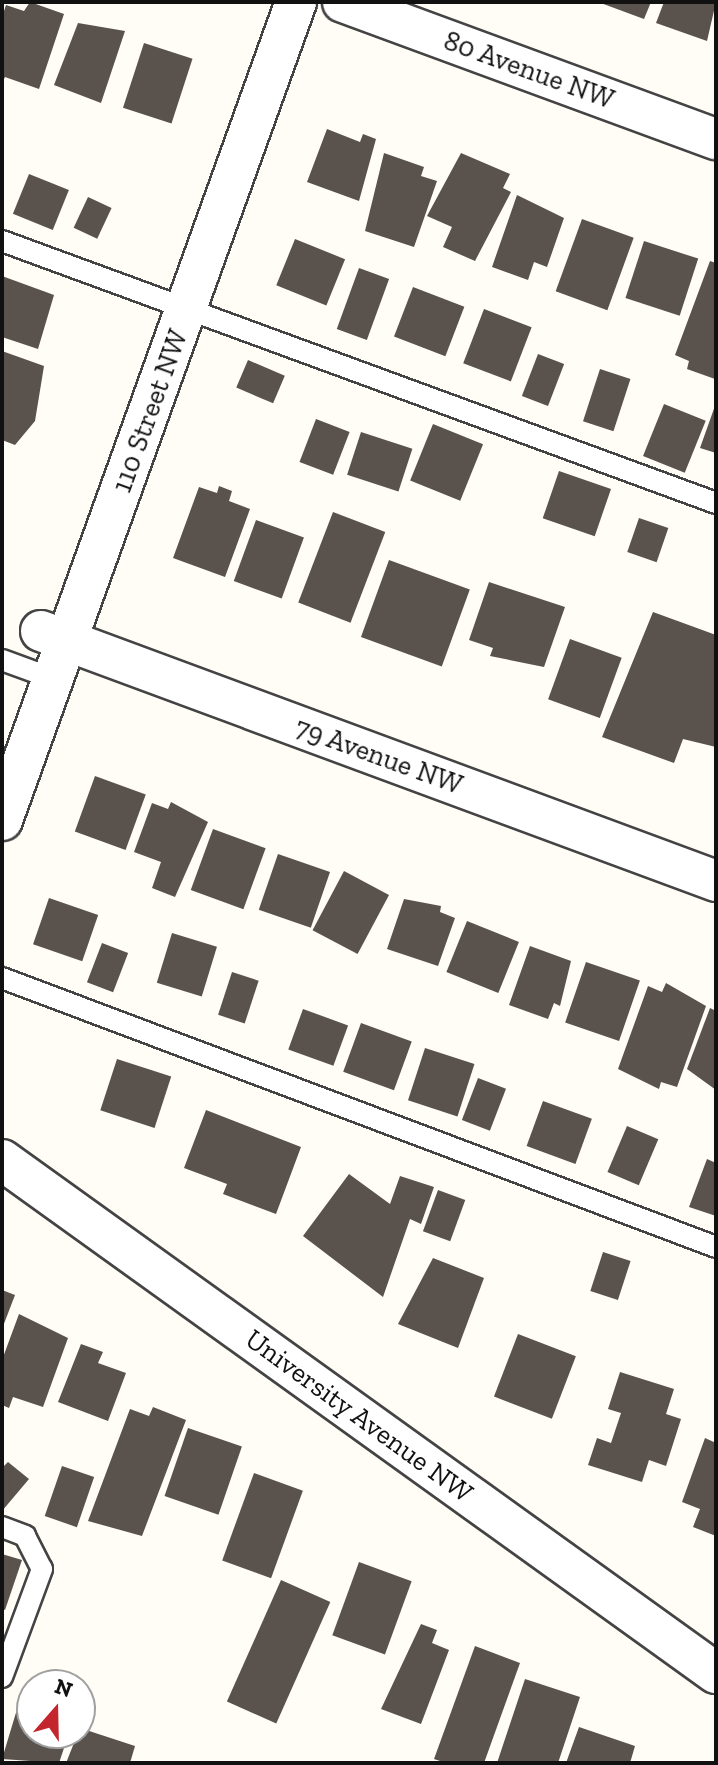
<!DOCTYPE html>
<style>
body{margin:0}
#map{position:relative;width:718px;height:1765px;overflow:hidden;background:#fffdf5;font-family:"Zilla Slab",serif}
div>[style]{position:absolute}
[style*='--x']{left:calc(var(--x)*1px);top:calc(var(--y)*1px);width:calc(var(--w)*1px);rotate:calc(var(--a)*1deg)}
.building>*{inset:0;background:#5a524d;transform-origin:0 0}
.roads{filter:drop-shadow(2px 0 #444) drop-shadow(-2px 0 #444) drop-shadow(0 2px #444) drop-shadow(0 -2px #444)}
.service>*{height:20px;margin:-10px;padding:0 10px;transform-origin:10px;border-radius:10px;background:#fff}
.minor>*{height:40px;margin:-20px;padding:0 20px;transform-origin:20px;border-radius:20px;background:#fff}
span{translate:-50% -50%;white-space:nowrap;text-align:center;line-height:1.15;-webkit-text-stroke:8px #fff;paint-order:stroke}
.street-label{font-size:28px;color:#111}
.frame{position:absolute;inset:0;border:4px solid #111;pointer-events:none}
.north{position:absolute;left:16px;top:1669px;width:80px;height:80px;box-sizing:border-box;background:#fff;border:2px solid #a0a0a0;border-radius:50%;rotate:20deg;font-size:22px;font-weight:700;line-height:32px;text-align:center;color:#111}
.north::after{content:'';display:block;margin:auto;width:28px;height:36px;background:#c4262e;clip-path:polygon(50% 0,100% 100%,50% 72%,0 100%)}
</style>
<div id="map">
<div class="building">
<i style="clip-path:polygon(30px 2px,64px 14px,39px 89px,5px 77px,2px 83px,2px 17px,6px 5px,24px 11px)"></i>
<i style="clip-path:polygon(598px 2px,651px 2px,644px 19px)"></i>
<i style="clip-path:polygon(664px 2px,716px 2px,707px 41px,656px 23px)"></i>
<i style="clip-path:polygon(78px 23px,125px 31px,101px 103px,54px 85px)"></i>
<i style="left:144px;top:43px;width:51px;height:68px;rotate:18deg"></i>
<i style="clip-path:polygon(327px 129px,360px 142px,363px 134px,376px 139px,359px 201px,307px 182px)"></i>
<i style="clip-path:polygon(384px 153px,424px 167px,421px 176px,437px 181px,414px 247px,365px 231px)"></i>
<i style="clip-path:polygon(461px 153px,510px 174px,503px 188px,511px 192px,475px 261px,443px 247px,452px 227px,427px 216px)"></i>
<i style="left:29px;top:174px;width:43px;height:43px;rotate:22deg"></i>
<i style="clip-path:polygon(517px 195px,564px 218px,547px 267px,534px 262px,528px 280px,492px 267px)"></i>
<i style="left:88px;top:197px;width:26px;height:34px;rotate:25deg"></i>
<i style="left:582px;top:219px;width:55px;height:77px;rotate:20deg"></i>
<i style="left:295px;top:239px;width:54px;height:50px;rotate:22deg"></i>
<i style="left:644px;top:241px;width:57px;height:60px;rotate:18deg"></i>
<i style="clip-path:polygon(710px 261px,716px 263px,715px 379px,687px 369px,689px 361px,675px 355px)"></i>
<i style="left:359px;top:268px;width:32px;height:65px;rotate:20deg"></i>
<i style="clip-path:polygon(2px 276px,54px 295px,38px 349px,2px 337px)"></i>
<i style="left:413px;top:287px;width:55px;height:53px;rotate:21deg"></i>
<i style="left:484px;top:309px;width:51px;height:58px;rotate:21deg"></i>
<i style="clip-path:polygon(2px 351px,44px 366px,35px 421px,15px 445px,2px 440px)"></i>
<i style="left:538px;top:354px;width:28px;height:45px;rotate:21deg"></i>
<i style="left:248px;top:360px;width:40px;height:30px;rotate:23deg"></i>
<i style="left:600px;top:369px;width:32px;height:55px;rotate:18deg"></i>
<i style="clip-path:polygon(716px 403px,716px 453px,700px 448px)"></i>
<i style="left:664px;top:404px;width:45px;height:56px;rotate:22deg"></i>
<i style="left:316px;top:419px;width:36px;height:46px;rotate:21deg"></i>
<i style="left:433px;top:424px;width:54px;height:61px;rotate:22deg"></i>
<i style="left:361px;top:432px;width:54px;height:45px;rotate:18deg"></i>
<i style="left:559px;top:471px;width:55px;height:50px;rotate:19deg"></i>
<i style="clip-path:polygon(219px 486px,232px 491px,229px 501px,250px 509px,225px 577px,173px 558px,199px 487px,217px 493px)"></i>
<i style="left:333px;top:512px;width:56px;height:97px;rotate:21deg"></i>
<i style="left:639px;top:518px;width:31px;height:36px;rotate:19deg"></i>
<i style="left:256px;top:520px;width:51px;height:65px;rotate:20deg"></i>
<i style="left:389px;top:560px;width:86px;height:82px;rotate:20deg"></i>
<i style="clip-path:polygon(489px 582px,565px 607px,544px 667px,490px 656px,493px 648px,469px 640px)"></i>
<i style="clip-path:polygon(653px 612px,716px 635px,716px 747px,683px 739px,674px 763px,602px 737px)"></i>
<i style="left:570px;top:639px;width:55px;height:64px;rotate:20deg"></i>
<i style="left:95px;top:776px;width:54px;height:59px;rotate:20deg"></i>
<i style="clip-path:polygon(171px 802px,208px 822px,175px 897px,152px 888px,161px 862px,134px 852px,152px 803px,168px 809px)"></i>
<i style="left:213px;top:829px;width:56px;height:65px;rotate:20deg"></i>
<i style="left:278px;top:854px;width:55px;height:59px;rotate:19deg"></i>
<i style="left:344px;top:871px;width:51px;height:67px;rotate:28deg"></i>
<i style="left:49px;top:898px;width:52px;height:49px;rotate:19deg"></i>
<i style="clip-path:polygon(404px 899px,441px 906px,440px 912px,455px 918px,438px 966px,387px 949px)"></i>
<i style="left:467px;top:921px;width:56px;height:55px;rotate:22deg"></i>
<i style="left:172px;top:933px;width:47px;height:52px;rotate:17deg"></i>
<i style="left:102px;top:943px;width:28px;height:42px;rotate:21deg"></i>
<i style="clip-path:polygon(530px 946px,571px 961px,560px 1006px,554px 1003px,548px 1019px,509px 1005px)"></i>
<i style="left:586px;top:962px;width:57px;height:64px;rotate:19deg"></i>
<i style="left:232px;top:972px;width:28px;height:45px;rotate:18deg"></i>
<i style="clip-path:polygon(666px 983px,706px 1006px,677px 1087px,661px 1082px,659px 1089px,618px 1069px,648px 986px,662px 992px)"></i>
<i style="clip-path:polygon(710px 1008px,716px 1011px,716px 1090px,687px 1069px)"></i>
<i style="left:303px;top:1009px;width:48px;height:43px;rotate:20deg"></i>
<i style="left:361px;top:1023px;width:54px;height:52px;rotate:20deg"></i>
<i style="left:425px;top:1048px;width:52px;height:55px;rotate:18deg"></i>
<i style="left:117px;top:1059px;width:57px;height:54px;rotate:18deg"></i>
<i style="left:478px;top:1078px;width:30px;height:45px;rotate:21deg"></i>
<i style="left:543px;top:1101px;width:52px;height:48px;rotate:20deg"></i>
<i style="clip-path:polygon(206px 1110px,301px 1147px,276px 1214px,223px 1194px,227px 1184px,184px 1168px)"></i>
<i style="left:627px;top:1126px;width:34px;height:50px;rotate:23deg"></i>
<i style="clip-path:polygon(707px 1159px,716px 1163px,716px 1216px,689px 1207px)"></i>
<i style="clip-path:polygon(349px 1174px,390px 1204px,400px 1176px,434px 1187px,421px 1224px,410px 1219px,383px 1297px,303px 1236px)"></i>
<i style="left:438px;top:1190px;width:29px;height:44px;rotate:20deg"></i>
<i style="left:603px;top:1252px;width:29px;height:41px;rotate:18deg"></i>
<i style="clip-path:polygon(433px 1258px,484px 1278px,458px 1348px,398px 1324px)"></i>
<i style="clip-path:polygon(2px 1290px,15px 1295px,2px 1329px)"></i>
<i style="clip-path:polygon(19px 1314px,68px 1338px,43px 1407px,13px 1397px,9px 1408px,2px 1405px,2px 1360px)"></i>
<i style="left:518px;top:1334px;width:62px;height:67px;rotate:21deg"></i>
<i style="clip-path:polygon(81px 1344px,103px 1352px,98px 1363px,126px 1373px,108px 1421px,58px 1402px)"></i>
<i style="clip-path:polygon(620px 1372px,674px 1389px,666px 1414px,681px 1419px,666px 1466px,649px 1460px,642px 1482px,588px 1465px,597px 1438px,611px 1443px,621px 1413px,608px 1409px)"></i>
<i style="clip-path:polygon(153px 1407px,186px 1420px,142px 1536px,88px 1521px,130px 1409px,149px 1416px)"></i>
<i style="left:188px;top:1428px;width:57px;height:72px;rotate:19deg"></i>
<i style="clip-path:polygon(705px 1438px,716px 1443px,716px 1536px,693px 1527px,700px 1509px,682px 1502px)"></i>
<i style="clip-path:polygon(8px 1462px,29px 1479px,2px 1511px,2px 1468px)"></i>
<i style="left:62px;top:1466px;width:34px;height:53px;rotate:19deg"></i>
<i style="left:254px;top:1473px;width:52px;height:93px;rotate:20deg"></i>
<i style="clip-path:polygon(2px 1554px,22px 1560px,5px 1610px,2px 1609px)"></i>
<i style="left:359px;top:1562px;width:56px;height:78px;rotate:20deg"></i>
<i style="left:281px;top:1580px;width:54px;height:133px;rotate:24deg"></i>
<i style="clip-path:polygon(421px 1624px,437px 1630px,432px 1643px,449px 1650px,421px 1724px,381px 1709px)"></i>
<i style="clip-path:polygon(475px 1646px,520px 1663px,484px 1763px,446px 1763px,434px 1759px)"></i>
<i style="clip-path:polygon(525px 1679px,580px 1697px,558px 1763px,497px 1763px)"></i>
<i style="clip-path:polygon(18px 1706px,32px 1711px,32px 1733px,69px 1733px,59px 1763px,2px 1759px)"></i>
<i style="clip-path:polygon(579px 1727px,635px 1746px,630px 1763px,566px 1763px)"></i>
<i style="clip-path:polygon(80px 1728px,135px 1746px,130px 1763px,66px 1763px)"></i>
</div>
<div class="roads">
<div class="service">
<i style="--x:2;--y:241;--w:761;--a:20.15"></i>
<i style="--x:2;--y:660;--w:55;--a:20.1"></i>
<i style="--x:2;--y:978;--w:763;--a:20.64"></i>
<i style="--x:2;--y:1527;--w:25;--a:21"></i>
<i style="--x:25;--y:1536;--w:37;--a:63"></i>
<i style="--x:42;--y:1569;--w:115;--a:110.3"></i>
</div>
<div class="minor">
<i style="--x:343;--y:2;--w:397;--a:20.2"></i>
<i style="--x:41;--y:631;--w:720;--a:20.32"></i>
<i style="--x:2;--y:820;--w:869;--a:-70.23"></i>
<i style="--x:2;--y:1160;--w:879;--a:35.7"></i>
</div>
</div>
<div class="street-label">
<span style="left:529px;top:70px;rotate:20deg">80 Avenue NW</span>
<span style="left:150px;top:411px;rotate:-70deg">110 Street NW</span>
<span style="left:379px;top:756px;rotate:20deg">79 Avenue NW</span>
<span style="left:359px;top:1416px;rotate:36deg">University Avenue NW</span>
</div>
<div class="frame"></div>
<div class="north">N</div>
</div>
